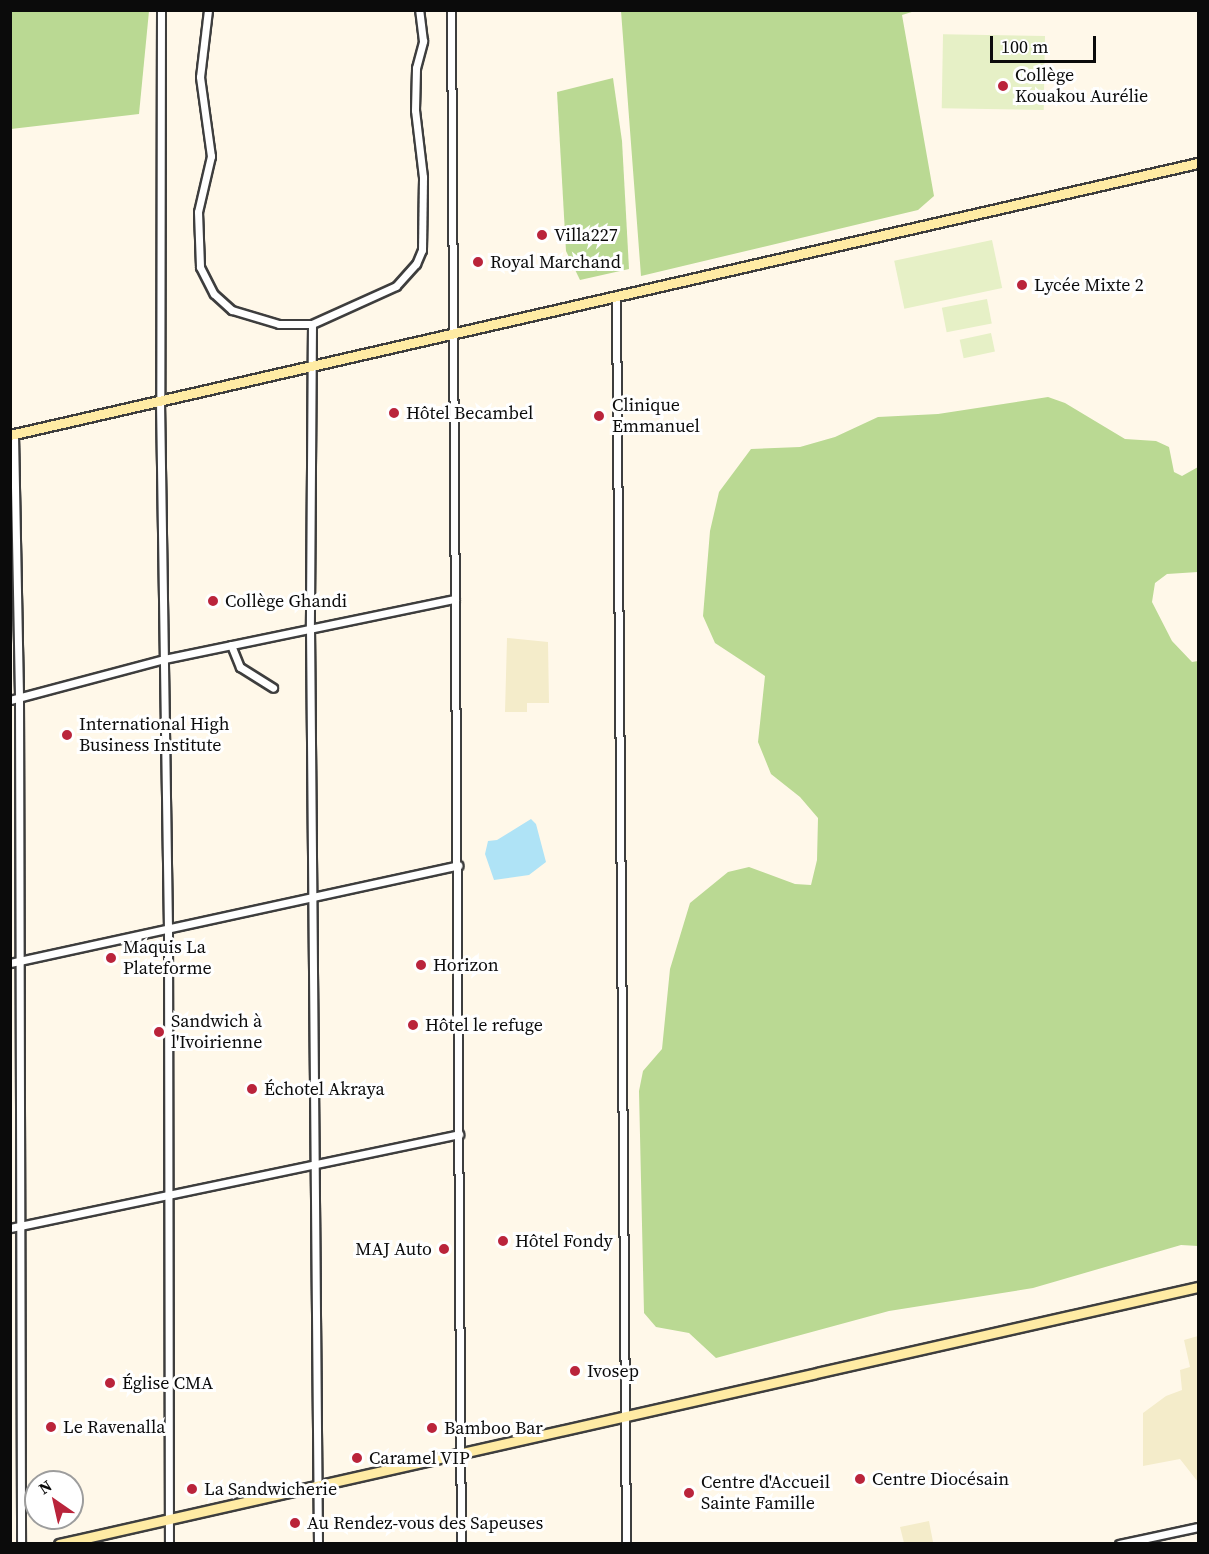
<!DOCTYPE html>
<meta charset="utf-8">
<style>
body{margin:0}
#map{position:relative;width:1209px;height:1554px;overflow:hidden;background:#fff8e9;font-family:"Source Serif 4",serif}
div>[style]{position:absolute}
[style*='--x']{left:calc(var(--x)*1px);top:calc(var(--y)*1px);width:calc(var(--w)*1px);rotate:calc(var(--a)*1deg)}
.farmland>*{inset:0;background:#f4ecca}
.forest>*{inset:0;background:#bad993}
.pitch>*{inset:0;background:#e6f0c6;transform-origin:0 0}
.water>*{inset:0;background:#afe3f6}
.roads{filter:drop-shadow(2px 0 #3e3e3e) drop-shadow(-2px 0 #3e3e3e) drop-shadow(0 2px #3e3e3e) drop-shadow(0 -2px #3e3e3e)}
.street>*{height:7px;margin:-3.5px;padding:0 3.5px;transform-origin:3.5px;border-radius:3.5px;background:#fff}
.secondary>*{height:9px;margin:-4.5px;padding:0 4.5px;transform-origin:4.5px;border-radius:4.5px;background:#ffeba4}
.dots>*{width:16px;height:16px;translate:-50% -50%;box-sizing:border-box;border:3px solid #fff;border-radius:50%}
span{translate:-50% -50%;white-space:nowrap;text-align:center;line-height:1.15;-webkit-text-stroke:6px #fff;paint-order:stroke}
.poi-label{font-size:18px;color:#0b0b0b}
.left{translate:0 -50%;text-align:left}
.right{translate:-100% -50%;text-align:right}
.frame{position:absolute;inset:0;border:12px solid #0b0b0b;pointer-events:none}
.north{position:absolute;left:24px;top:1470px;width:60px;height:60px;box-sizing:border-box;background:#fff;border:2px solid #9d9d9d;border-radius:50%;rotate:326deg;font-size:16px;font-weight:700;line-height:24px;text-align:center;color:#0b0b0b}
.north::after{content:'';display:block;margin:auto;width:21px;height:27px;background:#ba243b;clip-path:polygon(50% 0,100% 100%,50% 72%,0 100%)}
.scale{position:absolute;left:990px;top:36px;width:106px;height:27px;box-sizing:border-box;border:3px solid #0b0b0b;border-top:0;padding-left:8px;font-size:18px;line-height:21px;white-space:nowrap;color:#0b0b0b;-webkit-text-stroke:4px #fff;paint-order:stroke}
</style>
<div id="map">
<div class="farmland">
<i style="clip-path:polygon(507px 638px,548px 642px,549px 703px,527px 703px,527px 712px,505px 712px)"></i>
<i style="clip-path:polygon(1198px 1336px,1198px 1482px,1180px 1459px,1143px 1466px,1143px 1413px,1166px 1396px,1182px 1390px,1180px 1370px,1190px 1367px,1184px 1340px)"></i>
<i style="clip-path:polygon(929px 1521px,933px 1542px,904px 1543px,900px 1527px)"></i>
</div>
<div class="forest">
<i style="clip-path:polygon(10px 11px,149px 11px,139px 114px,11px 129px)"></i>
<i style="clip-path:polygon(621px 11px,915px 11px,902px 15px,934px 196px,918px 210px,641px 276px)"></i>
<i style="clip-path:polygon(613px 78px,622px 141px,629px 269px,580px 280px,566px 251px,557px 92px)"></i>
<i style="clip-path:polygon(1048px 397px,1065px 403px,1125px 439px,1156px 441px,1169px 447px,1174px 472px,1182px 476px,1198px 467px,1198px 572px,1167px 574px,1155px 583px,1152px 602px,1172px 641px,1192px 662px,1198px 661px,1198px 1246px,1181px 1245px,1033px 1288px,889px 1311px,716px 1358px,689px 1333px,656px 1327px,644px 1313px,639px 1091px,643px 1071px,662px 1049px,670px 969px,690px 903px,728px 872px,749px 867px,795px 884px,811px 885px,817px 860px,818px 818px,800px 797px,771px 774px,758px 742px,765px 676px,715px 643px,703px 616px,710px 531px,719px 492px,751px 449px,800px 447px,835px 437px,878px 417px,938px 414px)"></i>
</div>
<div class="pitch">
<i style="left:1045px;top:36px;width:74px;height:102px;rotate:91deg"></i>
<i style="left:992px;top:240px;width:49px;height:100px;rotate:78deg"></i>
<i style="left:987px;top:299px;width:25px;height:46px;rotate:79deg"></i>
<i style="left:991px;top:333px;width:19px;height:32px;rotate:78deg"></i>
</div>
<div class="water">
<i style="clip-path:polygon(531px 819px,536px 824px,546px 862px,529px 875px,494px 880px,485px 854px,488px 841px,497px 840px)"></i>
</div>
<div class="roads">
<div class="street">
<i style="--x:161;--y:10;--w:391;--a:90.1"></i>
<i style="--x:160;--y:401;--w:525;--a:89.13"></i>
<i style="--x:168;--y:926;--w:618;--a:89.91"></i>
<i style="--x:208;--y:10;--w:67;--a:96.8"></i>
<i style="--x:200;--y:77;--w:80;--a:82.1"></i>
<i style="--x:211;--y:156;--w:57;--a:103.1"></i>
<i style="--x:198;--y:212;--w:55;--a:87.9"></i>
<i style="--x:200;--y:267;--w:30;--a:63"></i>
<i style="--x:214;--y:294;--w:24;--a:42"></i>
<i style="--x:232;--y:310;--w:49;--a:16.6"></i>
<i style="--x:279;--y:324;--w:33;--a:0"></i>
<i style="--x:312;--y:324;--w:92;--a:-24.3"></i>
<i style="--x:396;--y:286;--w:30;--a:-48"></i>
<i style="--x:416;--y:264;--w:15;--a:-67"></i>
<i style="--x:422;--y:250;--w:73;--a:-89.2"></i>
<i style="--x:423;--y:177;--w:67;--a:-96.8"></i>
<i style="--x:415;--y:110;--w:42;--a:-88.6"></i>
<i style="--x:416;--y:68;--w:28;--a:-75"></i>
<i style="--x:423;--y:41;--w:31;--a:-97"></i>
<i style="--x:451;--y:10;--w:1534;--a:89.63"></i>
<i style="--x:616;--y:299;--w:1245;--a:89.54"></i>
<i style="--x:312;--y:324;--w:303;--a:90.4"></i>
<i style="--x:310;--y:627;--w:917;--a:89.5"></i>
<i style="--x:14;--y:435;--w:263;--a:88.9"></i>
<i style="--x:19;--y:698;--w:846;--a:89.86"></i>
<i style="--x:231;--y:645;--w:24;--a:68"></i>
<i style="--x:240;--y:667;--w:39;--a:32"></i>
<i style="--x:10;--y:700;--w:159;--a:-14.9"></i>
<i style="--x:164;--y:659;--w:297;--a:-11.7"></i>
<i style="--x:10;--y:963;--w:459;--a:-12.3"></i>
<i style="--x:10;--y:1228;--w:459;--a:-11.8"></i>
<i style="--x:1119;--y:1544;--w:81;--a:-12.1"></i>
</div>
<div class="secondary">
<i style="--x:10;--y:435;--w:1219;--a:-12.9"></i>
<i style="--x:59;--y:1544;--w:1168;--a:-12.72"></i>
</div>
</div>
<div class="dots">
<i style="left:1003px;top:86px;background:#ba243b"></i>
<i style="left:542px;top:235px;background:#ba243b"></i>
<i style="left:478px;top:262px;background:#ba243b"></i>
<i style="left:1022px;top:285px;background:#ba243b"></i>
<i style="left:394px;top:413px;background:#ba243b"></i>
<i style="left:599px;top:416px;background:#ba243b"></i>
<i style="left:213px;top:601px;background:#ba243b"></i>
<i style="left:67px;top:735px;background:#ba243b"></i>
<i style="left:111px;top:958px;background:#ba243b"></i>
<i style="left:421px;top:965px;background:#ba243b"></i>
<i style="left:413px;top:1025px;background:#ba243b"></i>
<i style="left:159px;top:1032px;background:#ba243b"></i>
<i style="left:252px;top:1089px;background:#ba243b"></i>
<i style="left:503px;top:1241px;background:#ba243b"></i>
<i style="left:444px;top:1249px;background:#ba243b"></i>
<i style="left:575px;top:1371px;background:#ba243b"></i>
<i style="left:110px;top:1383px;background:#ba243b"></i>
<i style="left:51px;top:1427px;background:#ba243b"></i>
<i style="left:432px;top:1428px;background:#ba243b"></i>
<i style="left:357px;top:1458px;background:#ba243b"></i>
<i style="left:860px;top:1479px;background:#ba243b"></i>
<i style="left:192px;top:1489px;background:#ba243b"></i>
<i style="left:689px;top:1493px;background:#ba243b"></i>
<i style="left:295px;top:1523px;background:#ba243b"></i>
</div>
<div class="poi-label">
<span class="left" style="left:1015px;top:86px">Collège<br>Kouakou Aurélie</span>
<span class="left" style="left:554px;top:235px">Villa227</span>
<span class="left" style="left:490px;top:262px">Royal Marchand</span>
<span class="left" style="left:1034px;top:285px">Lycée Mixte 2</span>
<span class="left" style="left:612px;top:416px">Clinique<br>Emmanuel</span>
<span class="left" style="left:406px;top:413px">Hôtel Becambel</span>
<span class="left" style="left:225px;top:601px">Collège Ghandi</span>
<span class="left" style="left:79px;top:735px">International High<br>Business Institute</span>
<span class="left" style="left:123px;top:958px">Maquis La<br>Plateforme</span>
<span class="left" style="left:433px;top:965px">Horizon</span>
<span class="left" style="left:171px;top:1032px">Sandwich à<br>l'Ivoirienne</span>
<span class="left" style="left:425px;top:1025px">Hôtel le refuge</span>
<span class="left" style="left:264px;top:1089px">Échotel Akraya</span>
<span class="left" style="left:515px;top:1241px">Hôtel Fondy</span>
<span class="right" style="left:432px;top:1249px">MAJ Auto</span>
<span class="left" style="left:587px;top:1371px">Ivosep</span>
<span class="left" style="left:122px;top:1383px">Église CMA</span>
<span class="left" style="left:63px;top:1427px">Le Ravenalla</span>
<span class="left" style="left:444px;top:1428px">Bamboo Bar</span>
<span class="left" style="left:369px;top:1458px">Caramel VIP</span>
<span class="left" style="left:872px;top:1479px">Centre Diocésain</span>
<span class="left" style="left:701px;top:1493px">Centre d'Accueil<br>Sainte Famille</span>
<span class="left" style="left:204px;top:1489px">La Sandwicherie</span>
<span class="left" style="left:307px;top:1523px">Au Rendez-vous des Sapeuses</span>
</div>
<div class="frame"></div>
<div class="north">N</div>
<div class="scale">100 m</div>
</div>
